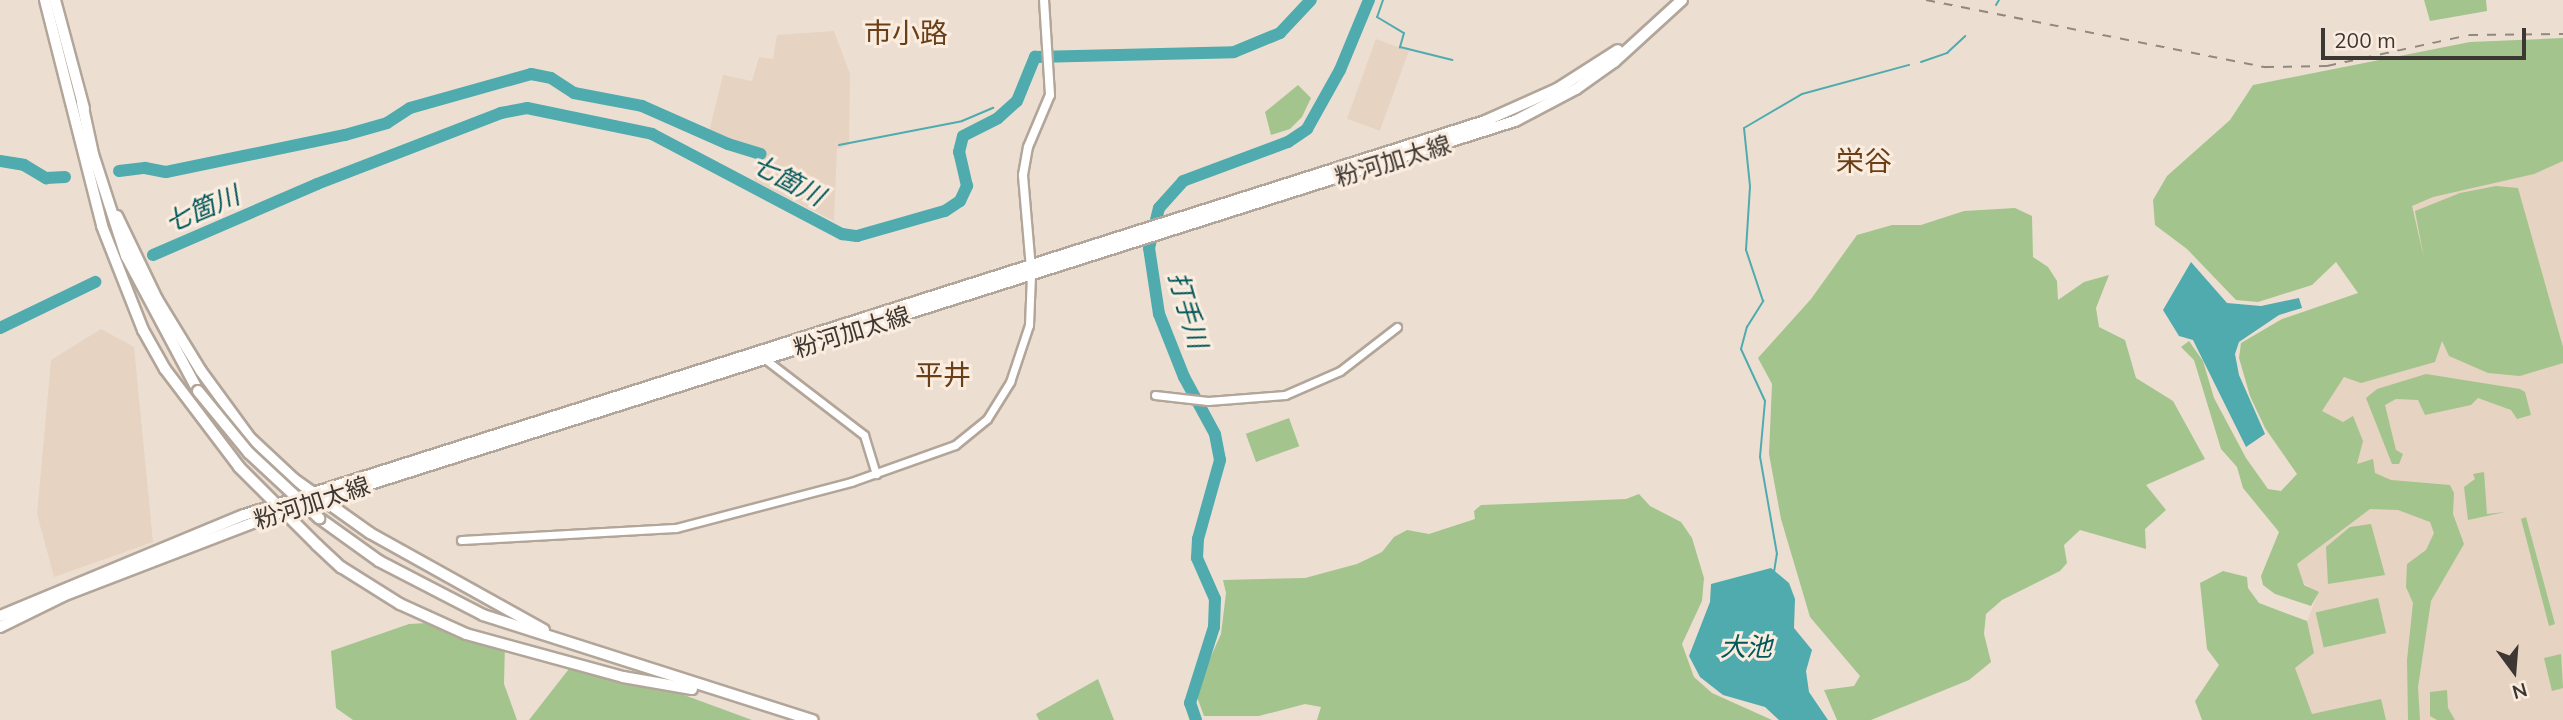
<!DOCTYPE html>
<meta charset="utf-8">
<style>
body{margin:0}
#map{position:relative;width:2563px;height:720px;overflow:hidden;background:#ecdfd2;font-family:Mulish,"Noto Sans JP",sans-serif}
div>[style]{position:absolute}
[style*='--x']{left:calc(var(--x)*1px);top:calc(var(--y)*1px);width:calc(var(--w)*1px);rotate:calc(var(--a)*1deg)}
.built>*{inset:0;background:#e6d3c1;transform-origin:0 0}
.green>*{inset:0;background:#a3c48d;transform-origin:0 0}
.water>*{inset:0;background:#4fabae}
.stream>*{height:2px;margin:-1px;padding:0 1px;transform-origin:1px;border-radius:1px;background:#4fabae}
.river>*{height:12px;margin:-6px;padding:0 6px;transform-origin:6px;border-radius:6px;background:#4fabae}
.roads{filter:drop-shadow(2px 0 #b2a599) drop-shadow(-2px 0 #b2a599) drop-shadow(0 2px #b2a599) drop-shadow(0 -2px #b2a599)}
.tertiary>*{height:7px;margin:-3.5px;padding:0 3.5px;transform-origin:3.5px;border-radius:3.5px;background:#fff}
.secondary>*{height:8px;margin:-4px;padding:0 4px;transform-origin:4px;border-radius:4px;background:#fff}
.primary>*{height:10px;margin:-5px;padding:0 5px;transform-origin:5px;border-radius:5px;background:#fff}
.trunk>*{height:10px;margin:-5px;padding:0 5px;transform-origin:5px;border-radius:5px;background:#fff}
.motorway>*{height:10px;margin:-5px;padding:0 5px;transform-origin:5px;border-radius:5px;background:#fff}
.rail>*{height:2px;margin-top:-1px;transform-origin:0;background:repeating-linear-gradient(90deg,#91887f 0 9px,transparent 0 18px)}
.bridges{filter:drop-shadow(2px 0 #b2a599) drop-shadow(-2px 0 #b2a599) drop-shadow(0 2px #b2a599) drop-shadow(0 -2px #b2a599)}
.motorway-bridge>*{height:10px;margin:-5px;padding:0 5px;transform-origin:5px;border-radius:5px;background:#fff}
span{translate:-50% -50%;white-space:nowrap;text-align:center;line-height:1.15;-webkit-text-stroke:6px #faecdf;paint-order:stroke}
.street-label{font-size:24px;color:#3c3732}
.water-label{font-size:26px;color:#015759;font-style:italic}
.quarter-label{font-size:28px;color:#693f17}
.north{position:absolute;left:2479px;top:636px;width:70px;height:70px;-webkit-text-stroke:5px #faecdf;paint-order:stroke;rotate:164deg;font-size:19px;font-weight:700;line-height:28px;text-align:center;color:#3c3732}
.north::after{content:'';display:block;margin:auto;width:24px;height:32px;background:#3c3732;clip-path:polygon(50% 0,100% 100%,50% 72%,0 100%)}
.scale{position:absolute;left:2321px;top:28px;width:205px;height:32px;box-sizing:border-box;border:4px solid #3c3732;border-top:0;padding-left:9px;font-size:21px;line-height:24px;white-space:nowrap;color:#3c3732;-webkit-text-stroke:5px #faecdf;paint-order:stroke}
</style>
<div id="map">
<div class="built">
<i style="clip-path:polygon(834px 31px,850px 74px,849px 145px,837px 149px,834px 221px,754px 181px,759px 149px,709px 132px,723px 75px,752px 81px,759px 57px,773px 59px,777px 35px)"></i>
<i style="left:1376px;top:39px;width:35px;height:85px;rotate:20deg"></i>
<i style="clip-path:polygon(2563px 46px,2563px 720px,2281px 720px,2288px 670px,2318px 593px,2286px 571px,2310px 490px,2267px 344px,2369px 298px,2338px 255px)"></i>
<i style="clip-path:polygon(101px 329px,134px 347px,153px 542px,54px 577px,37px 514px,51px 360px)"></i>
</div>
<div class="green">
<i style="clip-path:polygon(2424px 0,2486px 0,2487px 11px,2430px 21px)"></i>
<i style="clip-path:polygon(2563px 38px,2563px 161px,2534px 174px,2433px 197px,2412px 206px,2424px 258px,2415px 211px,2460px 193px,2496px 186px,2518px 188px,2563px 347px,2563px 363px,2520px 376px,2488px 373px,2449px 356px,2442px 341px,2435px 362px,2361px 383px,2344px 377px,2322px 411px,2343px 422px,2353px 416px,2363px 441px,2357px 464px,2373px 459px,2375px 473px,2391px 480px,2450px 485px,2454px 493px,2453px 514px,2464px 544px,2431px 601px,2418px 687px,2420px 720px,2408px 720px,2407px 660px,2413px 603px,2406px 587px,2407px 564px,2426px 550px,2434px 533px,2430px 522px,2398px 510px,2370px 509px,2297px 564px,2304px 585px,2319px 592px,2311px 606px,2275px 594px,2263px 585px,2261px 576px,2279px 532px,2243px 488px,2237px 467px,2221px 449px,2194px 360px,2181px 347px,2189px 341px,2203px 361px,2214px 398px,2246px 458px,2268px 489px,2281px 491px,2297px 474px,2265px 428px,2250px 396px,2239px 358px,2241px 343px,2282px 319px,2358px 293px,2336px 262px,2312px 285px,2258px 302px,2236px 300px,2187px 249px,2155px 225px,2153px 200px,2167px 176px,2230px 120px,2253px 85px,2470px 42px)"></i>
<i style="clip-path:polygon(1298px 85px,1311px 98px,1302px 117px,1290px 129px,1271px 135px,1265px 112px)"></i>
<i style="clip-path:polygon(2015px 208px,2032px 216px,2033px 257px,2048px 267px,2057px 281px,2058px 300px,2084px 282px,2109px 275px,2096px 308px,2099px 327px,2125px 340px,2136px 378px,2173px 401px,2205px 459px,2146px 485px,2166px 510px,2145px 529px,2146px 549px,2080px 530px,2064px 545px,2067px 563px,2060px 571px,2002px 600px,1986px 614px,1984px 634px,1991px 662px,1969px 680px,1871px 720px,1837px 720px,1824px 690px,1854px 686px,1860px 676px,1810px 617px,1781px 519px,1769px 454px,1772px 384px,1758px 358px,1811px 299px,1857px 235px,1892px 225px,1921px 225px,1964px 211px)"></i>
<i style="clip-path:polygon(2426px 374px,2520px 389px,2525px 392px,2531px 415px,2517px 419px,2511px 410px,2478px 398px,2471px 405px,2425px 415px,2418px 400px,2396px 399px,2385px 405px,2396px 450px,2403px 454px,2399px 464px,2392px 464px,2366px 398px,2377px 389px)"></i>
<i style="left:1289px;top:418px;width:30px;height:46px;rotate:70deg"></i>
<i style="clip-path:polygon(2484px 472px,2487px 514px,2505px 512px,2468px 520px,2464px 487px,2475px 479px,2473px 474px)"></i>
<i style="clip-path:polygon(1639px 494px,1650px 506px,1681px 522px,1692px 538px,1704px 578px,1702px 601px,1682px 644px,1694px 677px,1712px 693px,1772px 720px,1317px 720px,1321px 707px,1305px 704px,1259px 716px,1204px 716px,1197px 697px,1199px 683px,1221px 634px,1226px 593px,1223px 580px,1305px 578px,1357px 564px,1382px 552px,1394px 537px,1407px 530px,1429px 534px,1475px 519px,1474px 511px,1481px 505px,1626px 499px)"></i>
<i style="clip-path:polygon(2526px 517px,2555px 624px,2549px 626px,2521px 519px)"></i>
<i style="clip-path:polygon(2371px 524px,2385px 575px,2328px 584px,2326px 547px,2350px 527px)"></i>
<i style="clip-path:polygon(2223px 571px,2247px 577px,2248px 588px,2259px 603px,2307px 621px,2314px 653px,2295px 668px,2312px 714px,2381px 699px,2386px 720px,2202px 720px,2195px 701px,2219px 665px,2207px 649px,2200px 583px)"></i>
<i style="left:2378px;top:598px;width:36px;height:64px;rotate:77deg"></i>
<i style="clip-path:polygon(445px 622px,505px 642px,504px 684px,517px 720px,353px 720px,336px 708px,331px 651px,409px 624px)"></i>
<i style="clip-path:polygon(2561px 654px,2563px 688px,2552px 691px,2544px 658px)"></i>
<i style="clip-path:polygon(572px 665px,657px 685px,752px 720px,529px 720px)"></i>
<i style="clip-path:polygon(1098px 679px,1114px 720px,1039px 720px,1036px 714px)"></i>
<i style="clip-path:polygon(2447px 690px,2448px 708px,2455px 720px,2437px 720px,2430px 716px,2430px 692px)"></i>
</div>
<div class="water">
<i style="clip-path:polygon(2191px 262px,2227px 303px,2261px 306px,2299px 298px,2302px 308px,2279px 315px,2239px 342px,2235px 354px,2239px 375px,2265px 434px,2246px 447px,2193px 340px,2179px 336px,2163px 310px)"></i>
<i style="clip-path:polygon(1771px 568px,1789px 583px,1795px 599px,1794px 628px,1812px 650px,1806px 671px,1809px 692px,1828px 720px,1779px 720px,1765px 707px,1723px 695px,1700px 677px,1689px 656px,1710px 602px,1711px 584px)"></i>
</div>
<div class="stream">
<i style="--x:1383;--y:0;--w:18;--a:109"></i>
<i style="--x:1377;--y:17;--w:31;--a:31"></i>
<i style="--x:1404;--y:33;--w:15;--a:106"></i>
<i style="--x:1400;--y:47;--w:54;--a:14"></i>
<i style="--x:1996;--y:5;--w:6;--a:-59"></i>
<i style="--x:1921;--y:62;--w:28;--a:-19"></i>
<i style="--x:1947;--y:53;--w:25;--a:-43"></i>
<i style="--x:1002;--y:109;--w:6;--a:31"></i>
<i style="--x:839;--y:145;--w:125;--a:-11"></i>
<i style="--x:962;--y:121;--w:34;--a:-23"></i>
<i style="--x:1774;--y:572;--w:18;--a:-81"></i>
<i style="--x:1777;--y:554;--w:98;--a:-99.9"></i>
<i style="--x:1760;--y:457;--w:56;--a:-84.9"></i>
<i style="--x:1765;--y:401;--w:57;--a:-114.8"></i>
<i style="--x:1741;--y:349;--w:23;--a:-75"></i>
<i style="--x:1747;--y:327;--w:31;--a:-58"></i>
<i style="--x:1763;--y:301;--w:54;--a:-108.4"></i>
<i style="--x:1746;--y:250;--w:64;--a:-86.4"></i>
<i style="--x:1750;--y:186;--w:58;--a:-95.9"></i>
<i style="--x:1744;--y:128;--w:67;--a:-30.4"></i>
<i style="--x:1802;--y:94;--w:111;--a:-15.2"></i>
</div>
<div class="river">
<i style="--x:0;--y:161;--w:24;--a:9"></i>
<i style="--x:24;--y:165;--w:26;--a:31"></i>
<i style="--x:46;--y:178;--w:19;--a:-3"></i>
<i style="--x:119;--y:171;--w:26;--a:-7"></i>
<i style="--x:145;--y:168;--w:21;--a:11"></i>
<i style="--x:166;--y:172;--w:183;--a:-11.7"></i>
<i style="--x:345;--y:135;--w:44;--a:-15.9"></i>
<i style="--x:387;--y:123;--w:27;--a:-33"></i>
<i style="--x:410;--y:108;--w:126;--a:-15.7"></i>
<i style="--x:531;--y:74;--w:20;--a:11"></i>
<i style="--x:551;--y:78;--w:27;--a:33"></i>
<i style="--x:574;--y:93;--w:69;--a:10.8"></i>
<i style="--x:642;--y:106;--w:94;--a:23.8"></i>
<i style="--x:728;--y:144;--w:34;--a:17"></i>
<i style="--x:153;--y:255;--w:179;--a:-23.4"></i>
<i style="--x:317;--y:184;--w:197;--a:-21.1"></i>
<i style="--x:501;--y:113;--w:26;--a:-11"></i>
<i style="--x:527;--y:108;--w:128;--a:11.7"></i>
<i style="--x:652;--y:134;--w:215;--a:27.8"></i>
<i style="--x:842;--y:234;--w:15;--a:8"></i>
<i style="--x:857;--y:236;--w:91;--a:-15.9"></i>
<i style="--x:945;--y:211;--w:18;--a:-34"></i>
<i style="--x:960;--y:201;--w:17;--a:-65"></i>
<i style="--x:967;--y:186;--w:35;--a:-103"></i>
<i style="--x:959;--y:152;--w:16;--a:-76"></i>
<i style="--x:963;--y:136;--w:39;--a:-27"></i>
<i style="--x:998;--y:118;--w:25;--a:-42"></i>
<i style="--x:1017;--y:101;--w:48;--a:-67.8"></i>
<i style="--x:1035;--y:57;--w:199;--a:-1.4"></i>
<i style="--x:1234;--y:52;--w:50;--a:-22.4"></i>
<i style="--x:1280;--y:33;--w:45;--a:-46.8"></i>
<i style="--x:0;--y:328;--w:106;--a:-25.8"></i>
<i style="--x:1196;--y:720;--w:18;--a:-109"></i>
<i style="--x:1190;--y:703;--w:80;--a:-72.5"></i>
<i style="--x:1214;--y:627;--w:28;--a:-88"></i>
<i style="--x:1215;--y:599;--w:45;--a:-113.7"></i>
<i style="--x:1197;--y:558;--w:19;--a:-87"></i>
<i style="--x:1198;--y:539;--w:82;--a:-74.4"></i>
<i style="--x:1220;--y:460;--w:26;--a:-101"></i>
<i style="--x:1215;--y:434;--w:65;--a:-118.5"></i>
<i style="--x:1184;--y:377;--w:68;--a:-111.6"></i>
<i style="--x:1159;--y:314;--w:67;--a:-98.6"></i>
<i style="--x:1149;--y:248;--w:41;--a:-76"></i>
<i style="--x:1159;--y:208;--w:36;--a:-48"></i>
<i style="--x:1183;--y:181;--w:112;--a:-20.4"></i>
<i style="--x:1288;--y:142;--w:23;--a:-34"></i>
<i style="--x:1307;--y:129;--w:68;--a:-60.8"></i>
<i style="--x:1340;--y:70;--w:76;--a:-67.5"></i>
</div>
<div class="roads">
<div class="tertiary">
<i style="--x:761;--y:356;--w:130;--a:37.5"></i>
<i style="--x:864;--y:435;--w:41;--a:72.9"></i>
<i style="--x:1155;--y:395;--w:53;--a:6.5"></i>
<i style="--x:1208;--y:401;--w:77;--a:-4.5"></i>
<i style="--x:1285;--y:395;--w:60;--a:-23.6"></i>
<i style="--x:1340;--y:371;--w:72;--a:-37.7"></i>
<i style="--x:461;--y:540;--w:215;--a:-3.2"></i>
<i style="--x:676;--y:528;--w:181;--a:-14.7"></i>
<i style="--x:851;--y:482;--w:110;--a:-19.6"></i>
<i style="--x:955;--y:445;--w:41;--a:-39.1"></i>
<i style="--x:987;--y:419;--w:44;--a:-58.1"></i>
<i style="--x:1010;--y:382;--w:60;--a:-71.6"></i>
<i style="--x:1029;--y:325;--w:50;--a:-87.7"></i>
</div>
<div class="secondary">
<i style="--x:1031;--y:269;--w:94;--a:-94.9"></i>
<i style="--x:1023;--y:175;--w:28;--a:-80"></i>
<i style="--x:1028;--y:147;--w:56;--a:-67.1"></i>
<i style="--x:1050;--y:95;--w:95;--a:-93.6"></i>
</div>
<div class="primary">
<i style="--x:0;--y:616;--w:264;--a:-22.5"></i>
<i style="--x:244;--y:515;--w:1302;--a:-17.61"></i>
<i style="--x:1485;--y:121;--w:79;--a:-24"></i>
<i style="--x:1557;--y:89;--w:72;--a:-32.6"></i>
<i style="--x:0;--y:627;--w:72;--a:-26.2"></i>
<i style="--x:65;--y:595;--w:229;--a:-21"></i>
<i style="--x:279;--y:513;--w:1297;--a:-17.6"></i>
<i style="--x:1515;--y:121;--w:69;--a:-27.7"></i>
<i style="--x:1576;--y:89;--w:47;--a:-35.4"></i>
<i style="--x:1614;--y:62;--w:92;--a:-42.4"></i>
</div>
<div class="trunk">
<i style="--x:45;--y:0;--w:233;--a:75.8"></i>
<i style="--x:102;--y:226;--w:112;--a:68.5"></i>
<i style="--x:143;--y:330;--w:45;--a:60.6"></i>
<i style="--x:165;--y:369;--w:123;--a:52.9"></i>
<i style="--x:239;--y:467;--w:110;--a:45"></i>
<i style="--x:55;--y:0;--w:112;--a:75"></i>
<i style="--x:117;--y:216;--w:92;--a:64.3"></i>
<i style="--x:157;--y:299;--w:84;--a:58.6"></i>
<i style="--x:201;--y:371;--w:83;--a:53.8"></i>
<i style="--x:250;--y:438;--w:60;--a:43"></i>
<i style="--x:294;--y:479;--w:93;--a:35.4"></i>
</div>
<div class="motorway">
<i style="--x:82;--y:103;--w:52;--a:77.8"></i>
<i style="--x:93;--y:154;--w:107;--a:72.1"></i>
<i style="--x:126;--y:256;--w:153;--a:61.9"></i>
<i style="--x:319;--y:518;--w:74;--a:35.6"></i>
<i style="--x:379;--y:561;--w:117;--a:27.4"></i>
<i style="--x:483;--y:615;--w:346;--a:17.7"></i>
<i style="--x:370;--y:533;--w:199;--a:29.1"></i>
<i style="--x:317;--y:545;--w:33;--a:43"></i>
<i style="--x:341;--y:567;--w:70;--a:32.1"></i>
<i style="--x:400;--y:604;--w:72;--a:24.4"></i>
<i style="--x:466;--y:634;--w:163;--a:15.3"></i>
<i style="--x:623;--y:677;--w:70;--a:9.9"></i>
</div>
</div>
<div class="rail">
<i style="--x:1926;--y:0;--w:346;--a:11.2"></i>
<i style="--x:2265;--y:67;--w:62;--a:-0.9"></i>
<i style="--x:2327;--y:66;--w:145;--a:-12.3"></i>
<i style="--x:2469;--y:35;--w:94;--a:-0.6"></i>
</div>
<div class="bridges">
<div class="motorway-bridge">
<i style="--x:198;--y:391;--w:80;--a:50.6"></i>
<i style="--x:249;--y:453;--w:96;--a:42.9"></i>
</div>
</div>
<div class="street-label">
<span style="left:1393px;top:161px;rotate:-17deg">粉河加太線</span>
<span style="left:852px;top:332px;rotate:-17deg">粉河加太線</span>
<span style="left:312px;top:503px;rotate:-18deg">粉河加太線</span>
</div>
<div class="water-label">
<span style="left:788px;top:180px;rotate:28deg">七箇川</span>
<span style="left:202px;top:209px;rotate:-23deg">七箇川</span>
<span style="left:1188px;top:310px;rotate:74deg">打手川</span>
<span style="left:1746px;top:647px">大池</span>
</div>
<div class="quarter-label">
<span style="left:906px;top:33px">市小路</span>
<span style="left:1864px;top:161px">栄谷</span>
<span style="left:943px;top:375px">平井</span>
</div>
<div class="north">N</div>
<div class="scale">200 m</div>
</div>
